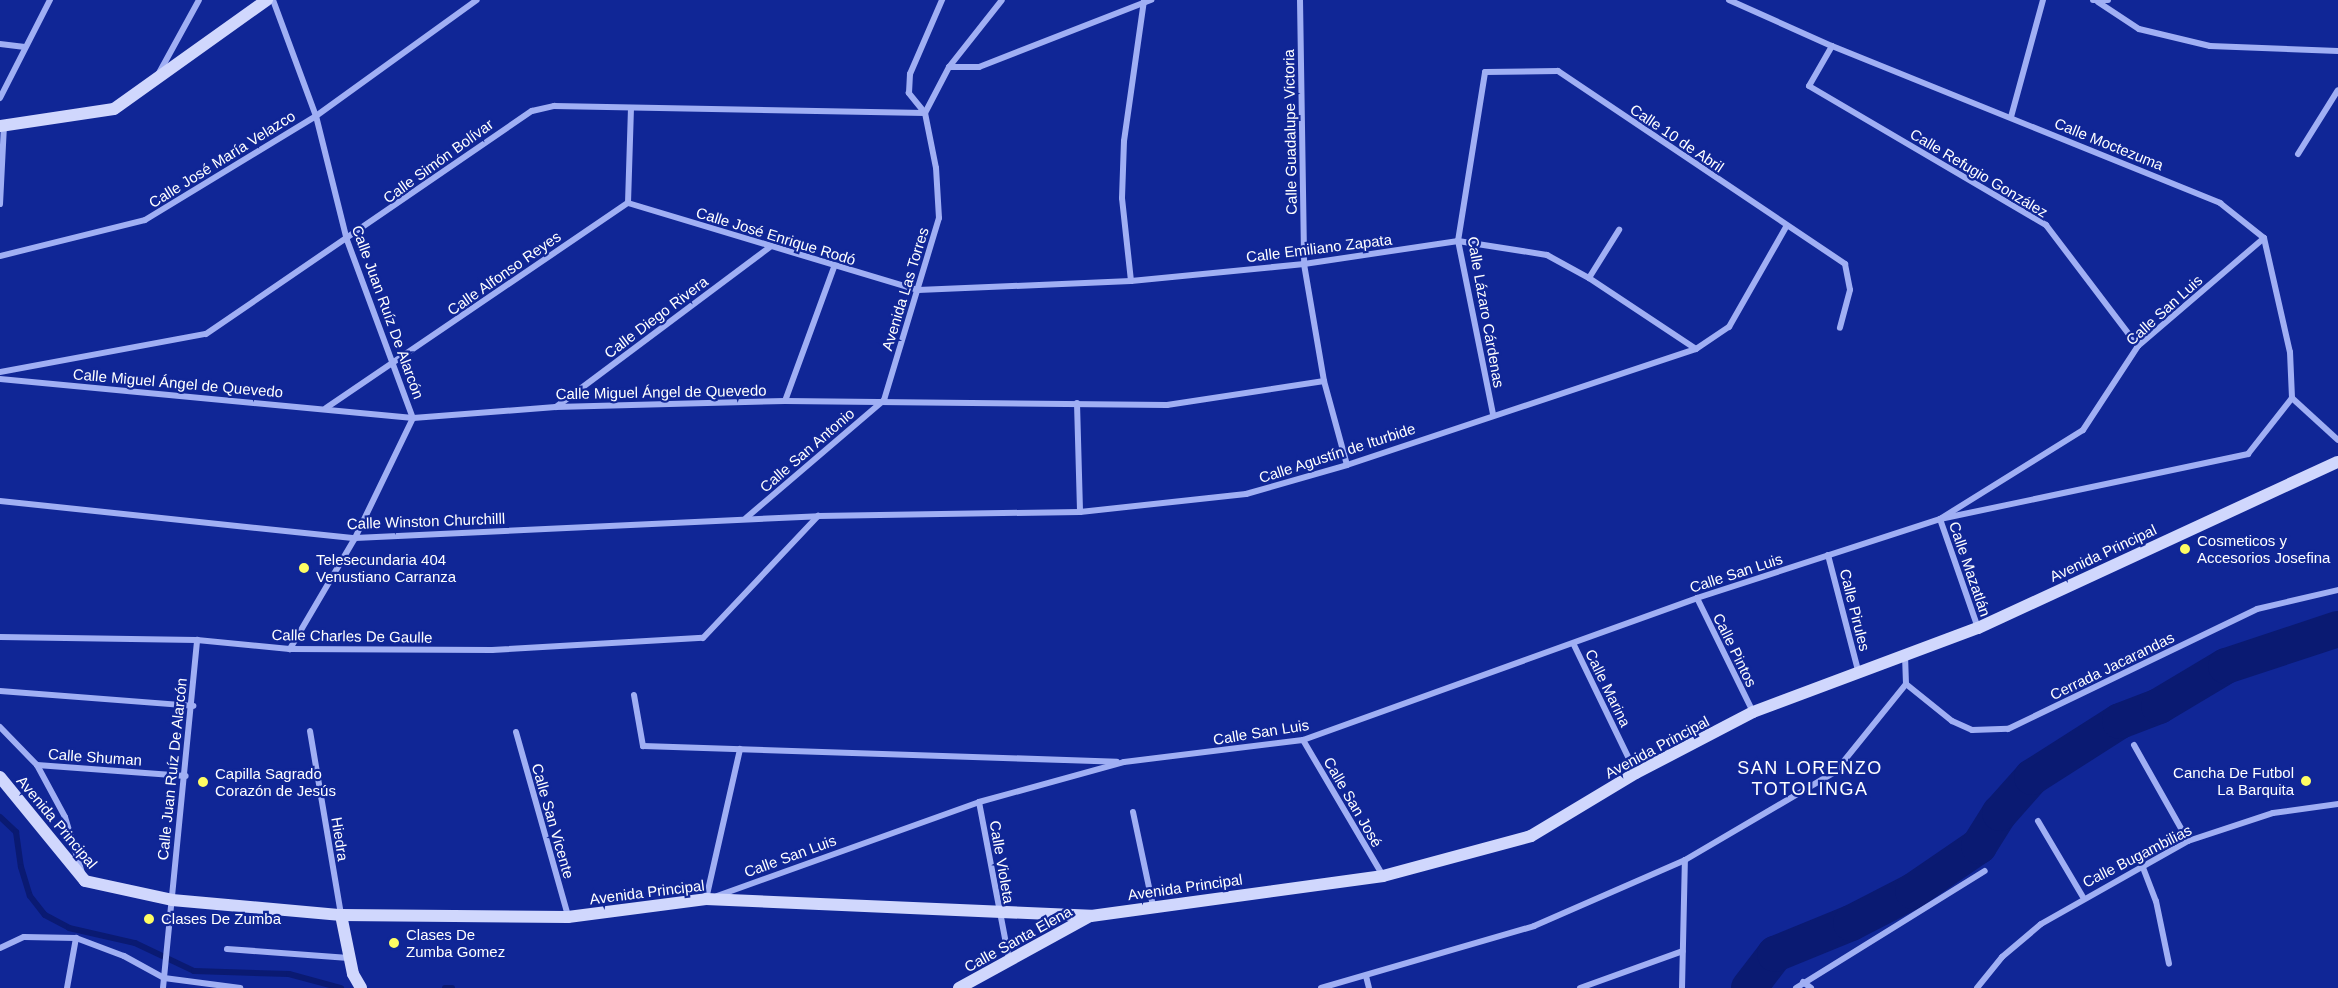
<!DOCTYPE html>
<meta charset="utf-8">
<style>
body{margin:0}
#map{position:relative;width:2338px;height:988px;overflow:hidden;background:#102696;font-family:Helvetica,sans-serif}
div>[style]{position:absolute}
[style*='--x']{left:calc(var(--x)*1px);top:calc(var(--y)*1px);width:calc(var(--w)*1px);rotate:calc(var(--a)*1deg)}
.stream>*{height:6px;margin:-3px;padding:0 3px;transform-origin:3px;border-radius:3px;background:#0a1a72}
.river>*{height:36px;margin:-18px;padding:0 18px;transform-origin:18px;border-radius:18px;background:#0a1a72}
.street>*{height:6px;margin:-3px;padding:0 3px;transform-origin:3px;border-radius:3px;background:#a0aff4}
.secondary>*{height:12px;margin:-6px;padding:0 6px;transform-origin:6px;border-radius:6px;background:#d0d7fd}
.dots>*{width:16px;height:16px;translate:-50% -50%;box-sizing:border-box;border:3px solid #102696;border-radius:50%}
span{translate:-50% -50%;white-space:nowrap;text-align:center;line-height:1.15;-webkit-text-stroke:4.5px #102696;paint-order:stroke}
.street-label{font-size:15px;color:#fff}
.poi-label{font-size:15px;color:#fff}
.left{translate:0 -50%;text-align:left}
.right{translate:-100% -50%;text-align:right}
.quarter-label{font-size:18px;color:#fff;letter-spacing:1.5px}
</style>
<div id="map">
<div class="stream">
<i style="--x:0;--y:817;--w:22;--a:43"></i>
<i style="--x:16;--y:832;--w:35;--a:82"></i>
<i style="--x:21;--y:867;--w:30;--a:73"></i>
<i style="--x:30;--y:896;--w:24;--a:52"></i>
<i style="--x:45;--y:915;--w:27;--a:28"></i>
<i style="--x:69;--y:928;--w:68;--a:12.8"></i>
<i style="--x:135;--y:943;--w:65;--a:25.4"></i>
<i style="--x:194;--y:971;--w:95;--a:1.8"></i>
<i style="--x:289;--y:974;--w:54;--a:15.1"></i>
<i style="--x:445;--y:988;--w:7;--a:0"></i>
</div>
<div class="river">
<i style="--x:1749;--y:988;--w:43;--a:-52.6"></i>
<i style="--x:1775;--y:954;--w:82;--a:-22.2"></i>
<i style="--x:1851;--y:923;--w:70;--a:-27.3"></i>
<i style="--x:1913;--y:891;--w:80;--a:-34.3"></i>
<i style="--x:1979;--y:846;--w:39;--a:-58"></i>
<i style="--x:2000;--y:813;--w:48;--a:-48.4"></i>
<i style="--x:2032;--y:777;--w:104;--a:-32.5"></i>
<i style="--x:2120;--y:721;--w:42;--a:-21"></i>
<i style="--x:2159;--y:706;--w:78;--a:-30.8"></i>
<i style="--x:2226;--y:666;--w:118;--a:-18.3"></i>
</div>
<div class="street">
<i style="--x:273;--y:0;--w:124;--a:69.7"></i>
<i style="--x:316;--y:116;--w:128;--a:76"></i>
<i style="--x:347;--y:240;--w:190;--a:69.7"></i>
<i style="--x:413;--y:418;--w:133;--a:115.8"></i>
<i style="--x:355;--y:538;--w:129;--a:120.4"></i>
<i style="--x:1300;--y:0;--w:264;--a:89.1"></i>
<i style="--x:1304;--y:264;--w:119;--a:80.3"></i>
<i style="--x:1324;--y:381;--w:87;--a:74.7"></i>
<i style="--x:1729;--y:0;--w:113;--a:24.1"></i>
<i style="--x:1832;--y:46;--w:419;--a:22"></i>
<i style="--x:2220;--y:203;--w:56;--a:38.5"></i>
<i style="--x:2264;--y:238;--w:117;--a:77.2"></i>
<i style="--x:2290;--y:352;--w:46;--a:87.5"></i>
<i style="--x:2292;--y:398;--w:62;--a:42.4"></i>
<i style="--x:2093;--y:0;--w:15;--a:0"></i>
<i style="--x:2098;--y:2;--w:49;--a:33.4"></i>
<i style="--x:2139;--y:29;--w:73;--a:13.5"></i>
<i style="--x:2210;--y:46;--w:128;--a:2.2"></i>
<i style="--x:0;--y:44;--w:25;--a:7"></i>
<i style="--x:1832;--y:46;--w:46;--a:119.9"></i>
<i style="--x:1809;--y:86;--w:275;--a:30.4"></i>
<i style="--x:2046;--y:225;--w:152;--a:52.8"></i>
<i style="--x:949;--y:67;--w:30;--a:0"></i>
<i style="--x:979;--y:67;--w:185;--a:-21.3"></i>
<i style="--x:159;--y:73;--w:83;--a:-61.3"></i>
<i style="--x:0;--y:98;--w:110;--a:-63"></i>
<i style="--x:925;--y:113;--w:26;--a:-129"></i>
<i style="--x:909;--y:93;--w:19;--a:-87"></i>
<i style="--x:910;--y:74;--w:81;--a:-66.6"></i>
<i style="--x:2011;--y:117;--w:121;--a:-74.7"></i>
<i style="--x:2298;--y:154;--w:75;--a:-58"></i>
<i style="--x:628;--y:203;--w:303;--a:16.7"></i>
<i style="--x:918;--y:290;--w:213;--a:-2.4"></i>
<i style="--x:1131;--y:281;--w:174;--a:-5.6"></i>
<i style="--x:1304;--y:264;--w:156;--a:-8.5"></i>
<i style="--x:1458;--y:241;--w:90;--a:8.9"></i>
<i style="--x:1547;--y:255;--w:48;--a:28.7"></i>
<i style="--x:1589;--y:278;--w:128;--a:33.6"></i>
<i style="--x:628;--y:203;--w:95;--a:-88.2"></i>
<i style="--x:0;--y:204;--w:79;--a:-87.1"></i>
<i style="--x:0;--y:256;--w:149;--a:-13.9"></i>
<i style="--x:145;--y:220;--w:200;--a:-31.3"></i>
<i style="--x:316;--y:116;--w:198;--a:-35.8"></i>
<i style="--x:1589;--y:278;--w:57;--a:-58"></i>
<i style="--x:1131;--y:281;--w:83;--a:-96.2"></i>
<i style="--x:1122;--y:198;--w:57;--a:-88"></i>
<i style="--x:1124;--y:141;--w:142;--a:-81.9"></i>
<i style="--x:0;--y:372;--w:209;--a:-10.5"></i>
<i style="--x:206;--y:334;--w:395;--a:-34.4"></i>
<i style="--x:532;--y:111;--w:23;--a:-13"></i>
<i style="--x:554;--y:106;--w:371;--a:1.1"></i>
<i style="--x:0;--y:379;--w:415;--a:5.4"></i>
<i style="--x:413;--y:418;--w:143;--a:-4.4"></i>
<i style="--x:556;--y:407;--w:229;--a:-1.5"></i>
<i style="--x:785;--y:401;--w:382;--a:0.6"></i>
<i style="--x:1167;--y:405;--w:159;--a:-8.7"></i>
<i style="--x:785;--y:401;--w:143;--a:-69.9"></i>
<i style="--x:1077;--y:403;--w:109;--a:88.4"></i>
<i style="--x:556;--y:407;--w:267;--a:-36.8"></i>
<i style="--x:326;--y:408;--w:365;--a:-34.2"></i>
<i style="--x:1493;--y:414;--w:177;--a:-101.4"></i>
<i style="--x:1458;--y:241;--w:171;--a:-80.9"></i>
<i style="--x:1485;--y:72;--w:73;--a:-0.8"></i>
<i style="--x:1558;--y:71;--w:346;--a:33.9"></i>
<i style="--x:1845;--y:264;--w:26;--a:79"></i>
<i style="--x:1850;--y:290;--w:39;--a:105"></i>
<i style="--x:0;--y:501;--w:357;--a:6"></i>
<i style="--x:355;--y:538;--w:464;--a:-2.7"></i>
<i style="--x:818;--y:516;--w:262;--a:-0.9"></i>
<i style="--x:1080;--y:512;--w:167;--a:-6.2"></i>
<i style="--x:1246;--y:494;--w:105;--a:-16"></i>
<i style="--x:1347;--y:465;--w:368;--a:-18.4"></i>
<i style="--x:1696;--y:349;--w:40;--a:-34"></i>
<i style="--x:1729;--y:327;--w:115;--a:-60.3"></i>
<i style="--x:746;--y:518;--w:182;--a:-40.5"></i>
<i style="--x:884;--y:400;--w:190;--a:-73.2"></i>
<i style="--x:939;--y:218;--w:50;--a:-93.4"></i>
<i style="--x:936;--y:168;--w:56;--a:-101.3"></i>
<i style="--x:925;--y:113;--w:52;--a:-62.4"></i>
<i style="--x:949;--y:67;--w:85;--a:-51.7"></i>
<i style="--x:1828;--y:555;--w:119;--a:75.4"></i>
<i style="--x:1697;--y:598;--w:127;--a:63.8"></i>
<i style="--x:1978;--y:628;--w:115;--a:-109.2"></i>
<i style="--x:1940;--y:519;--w:315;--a:-11.9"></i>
<i style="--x:2248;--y:454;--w:71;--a:-51.8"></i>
<i style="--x:0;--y:637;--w:197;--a:0.9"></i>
<i style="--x:197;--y:640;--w:93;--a:5.5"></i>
<i style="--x:290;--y:649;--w:202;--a:0.3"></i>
<i style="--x:492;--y:650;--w:211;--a:-3.3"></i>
<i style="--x:703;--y:638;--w:168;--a:-46.7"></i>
<i style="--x:1574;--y:645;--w:142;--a:64.2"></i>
<i style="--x:1906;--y:684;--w:59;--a:38.8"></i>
<i style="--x:1952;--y:721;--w:22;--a:24"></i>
<i style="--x:1972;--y:730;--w:36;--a:-2"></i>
<i style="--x:2008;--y:729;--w:276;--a:-25.7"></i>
<i style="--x:2257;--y:609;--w:83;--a:-13.2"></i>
<i style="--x:0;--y:691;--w:194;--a:4.4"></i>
<i style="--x:634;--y:695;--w:52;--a:80"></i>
<i style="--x:643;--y:746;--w:474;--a:1.9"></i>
<i style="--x:0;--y:727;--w:53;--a:45.8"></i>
<i style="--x:37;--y:765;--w:59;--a:61.7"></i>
<i style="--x:65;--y:817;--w:59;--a:73.1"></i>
<i style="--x:310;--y:731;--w:187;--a:80.4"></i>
<i style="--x:516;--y:732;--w:191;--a:74.2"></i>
<i style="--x:1303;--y:740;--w:158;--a:59.5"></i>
<i style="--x:2134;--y:745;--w:110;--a:60.6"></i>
<i style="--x:37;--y:765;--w:149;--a:4.2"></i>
<i style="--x:979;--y:802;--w:161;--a:79.2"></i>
<i style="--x:1133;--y:812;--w:96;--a:78"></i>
<i style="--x:2038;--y:821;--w:88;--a:59.4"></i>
<i style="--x:2142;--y:865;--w:39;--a:69"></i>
<i style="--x:2156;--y:901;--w:64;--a:78.3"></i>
<i style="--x:717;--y:896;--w:278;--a:-19.7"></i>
<i style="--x:979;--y:802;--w:150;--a:-15.4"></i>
<i style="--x:1124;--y:762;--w:180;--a:-7"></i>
<i style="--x:1303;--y:740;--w:419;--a:-19.8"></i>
<i style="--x:1697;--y:598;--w:256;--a:-18"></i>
<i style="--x:1940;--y:519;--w:168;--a:-31.9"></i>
<i style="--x:2083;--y:430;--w:100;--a:-56.8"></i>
<i style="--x:2138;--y:346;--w:166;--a:-40.6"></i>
<i style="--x:706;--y:899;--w:154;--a:-77.2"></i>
<i style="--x:0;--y:948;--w:26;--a:-25"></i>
<i style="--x:24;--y:937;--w:52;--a:1.1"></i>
<i style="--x:76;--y:938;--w:51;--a:20.6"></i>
<i style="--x:124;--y:956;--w:46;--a:28.8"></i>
<i style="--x:164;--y:978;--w:77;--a:7.5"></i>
<i style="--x:227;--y:949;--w:122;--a:4.2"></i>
<i style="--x:1366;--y:976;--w:12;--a:76"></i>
<i style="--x:1803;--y:982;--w:10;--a:37"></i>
<i style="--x:67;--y:988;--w:51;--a:-79.8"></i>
<i style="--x:163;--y:988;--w:350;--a:-84.4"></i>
<i style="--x:1321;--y:988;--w:222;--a:-16.2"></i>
<i style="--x:1534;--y:926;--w:165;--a:-23.6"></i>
<i style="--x:1685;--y:860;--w:174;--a:-30.4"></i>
<i style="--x:1835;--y:772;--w:113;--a:-51.1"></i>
<i style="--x:1906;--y:684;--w:31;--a:-92"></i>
<i style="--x:1580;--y:988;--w:109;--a:-19.8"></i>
<i style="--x:1682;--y:988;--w:128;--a:-88.7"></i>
<i style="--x:1796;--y:988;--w:222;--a:-31.8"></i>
<i style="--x:1977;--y:988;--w:40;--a:-51"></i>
<i style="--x:2002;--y:957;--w:51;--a:-40.2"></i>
<i style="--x:2041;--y:924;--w:169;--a:-29.5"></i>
<i style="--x:2188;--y:841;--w:89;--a:-18.2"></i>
<i style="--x:2273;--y:813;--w:66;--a:-7.9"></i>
</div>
<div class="secondary">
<i style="--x:0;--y:126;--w:115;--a:-8.5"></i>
<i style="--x:114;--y:109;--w:188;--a:-35.5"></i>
<i style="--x:0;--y:777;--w:134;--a:50.7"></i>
<i style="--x:85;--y:881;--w:89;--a:12.3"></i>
<i style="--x:172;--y:900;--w:170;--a:5.1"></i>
<i style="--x:341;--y:915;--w:227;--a:0.5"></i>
<i style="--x:568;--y:917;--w:139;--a:-7.4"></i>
<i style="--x:706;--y:899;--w:385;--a:2.5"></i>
<i style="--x:1091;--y:916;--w:295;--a:-7.8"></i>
<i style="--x:1383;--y:876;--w:153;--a:-15.1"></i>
<i style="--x:1531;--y:836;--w:122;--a:-31"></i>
<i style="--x:1636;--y:773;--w:132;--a:-27.5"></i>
<i style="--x:1753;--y:712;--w:240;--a:-20.5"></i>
<i style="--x:1978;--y:628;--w:396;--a:-24.8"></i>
<i style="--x:341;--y:915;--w:60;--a:78.5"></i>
<i style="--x:353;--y:974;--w:16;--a:60"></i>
<i style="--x:959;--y:988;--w:149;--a:-28.8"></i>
</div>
<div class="dots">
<i style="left:2185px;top:549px;background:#fffd63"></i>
<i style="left:304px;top:568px;background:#fffd63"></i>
<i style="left:2306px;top:781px;background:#fffd63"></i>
<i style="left:203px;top:782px;background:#fffd63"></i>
<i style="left:149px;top:919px;background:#fffd63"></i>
<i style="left:394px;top:943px;background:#fffd63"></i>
</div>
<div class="street-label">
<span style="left:1290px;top:132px;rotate:-91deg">Calle Guadalupe Victoria</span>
<span style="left:1677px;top:138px;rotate:34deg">Calle 10 de Abril</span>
<span style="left:2109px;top:144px;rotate:22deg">Calle Moctezuma</span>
<span style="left:222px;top:159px;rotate:-32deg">Calle José María Velazco</span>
<span style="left:438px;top:161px;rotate:-36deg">Calle Simón Bolívar</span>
<span style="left:1979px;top:173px;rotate:31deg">Calle Refugio González</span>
<span style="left:776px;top:236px;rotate:17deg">Calle José Enrique Rodó</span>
<span style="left:1319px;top:248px;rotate:-7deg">Calle Emiliano Zapata</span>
<span style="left:504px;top:273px;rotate:-35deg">Calle Alfonso Reyes</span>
<span style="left:905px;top:289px;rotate:-73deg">Avenida Las Torres</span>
<span style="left:2164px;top:310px;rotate:-42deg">Calle San Luis</span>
<span style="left:388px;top:312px;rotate:70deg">Calle Juan Ruíz De Alarcón</span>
<span style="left:1486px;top:312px;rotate:80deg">Calle Lázaro Cárdenas</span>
<span style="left:656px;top:317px;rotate:-37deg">Calle Diego Rivera</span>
<span style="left:178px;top:383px;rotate:5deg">Calle Miguel Ángel de Quevedo</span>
<span style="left:661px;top:392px;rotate:-1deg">Calle Miguel Ángel de Quevedo</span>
<span style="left:807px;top:450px;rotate:-41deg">Calle San Antonio</span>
<span style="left:1337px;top:453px;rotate:-18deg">Calle Agustín de Iturbide</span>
<span style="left:426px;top:521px;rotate:-2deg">Calle Winston Churchilll</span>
<span style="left:2103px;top:553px;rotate:-25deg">Avenida Principal</span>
<span style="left:1970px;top:569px;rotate:71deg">Calle Mazatlán</span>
<span style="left:1736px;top:573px;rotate:-18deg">Calle San Luis</span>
<span style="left:1855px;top:610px;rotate:76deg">Calle Pirules</span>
<span style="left:352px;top:636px;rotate:1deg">Calle Charles De Gaulle</span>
<span style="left:1735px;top:650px;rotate:64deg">Calle Pintos</span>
<span style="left:2112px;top:666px;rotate:-26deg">Cerrada Jacarandas</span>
<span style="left:1608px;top:688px;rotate:64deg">Calle Marina</span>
<span style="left:1261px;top:732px;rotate:-9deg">Calle San Luis</span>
<span style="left:1657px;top:747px;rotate:-28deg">Avenida Principal</span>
<span style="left:95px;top:757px;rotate:4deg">Calle Shuman</span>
<span style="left:172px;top:769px;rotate:-84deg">Calle Juan Ruíz De Alarcón</span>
<span style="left:1353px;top:802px;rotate:60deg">Calle San José</span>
<span style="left:553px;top:821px;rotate:74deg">Calle San Vicente</span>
<span style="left:57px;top:822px;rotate:50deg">Avenida Principal</span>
<span style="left:340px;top:839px;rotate:81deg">Hiedra</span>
<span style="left:790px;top:856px;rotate:-20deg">Calle San Luis</span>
<span style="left:2137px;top:856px;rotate:-27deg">Calle Bugambilias</span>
<span style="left:1002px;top:862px;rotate:80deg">Calle Violeta</span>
<span style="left:1185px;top:887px;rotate:-8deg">Avenida Principal</span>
<span style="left:647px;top:892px;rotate:-7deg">Avenida Principal</span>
<span style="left:1018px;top:939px;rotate:-29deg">Calle Santa Elena</span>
</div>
<div class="poi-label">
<span class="left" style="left:2197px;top:549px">Cosmeticos y<br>Accesorios Josefina</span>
<span class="left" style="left:316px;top:568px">Telesecundaria 404<br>Venustiano Carranza</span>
<span class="right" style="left:2294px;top:781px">Cancha De Futbol<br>La Barquita</span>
<span class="left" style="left:215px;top:782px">Capilla Sagrado<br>Corazón de Jesús</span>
<span class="left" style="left:161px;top:919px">Clases De Zumba</span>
<span class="left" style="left:406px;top:943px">Clases De<br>Zumba Gomez</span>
</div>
<div class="quarter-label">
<span style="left:1810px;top:779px">SAN LORENZO<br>TOTOLINGA</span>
</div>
</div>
